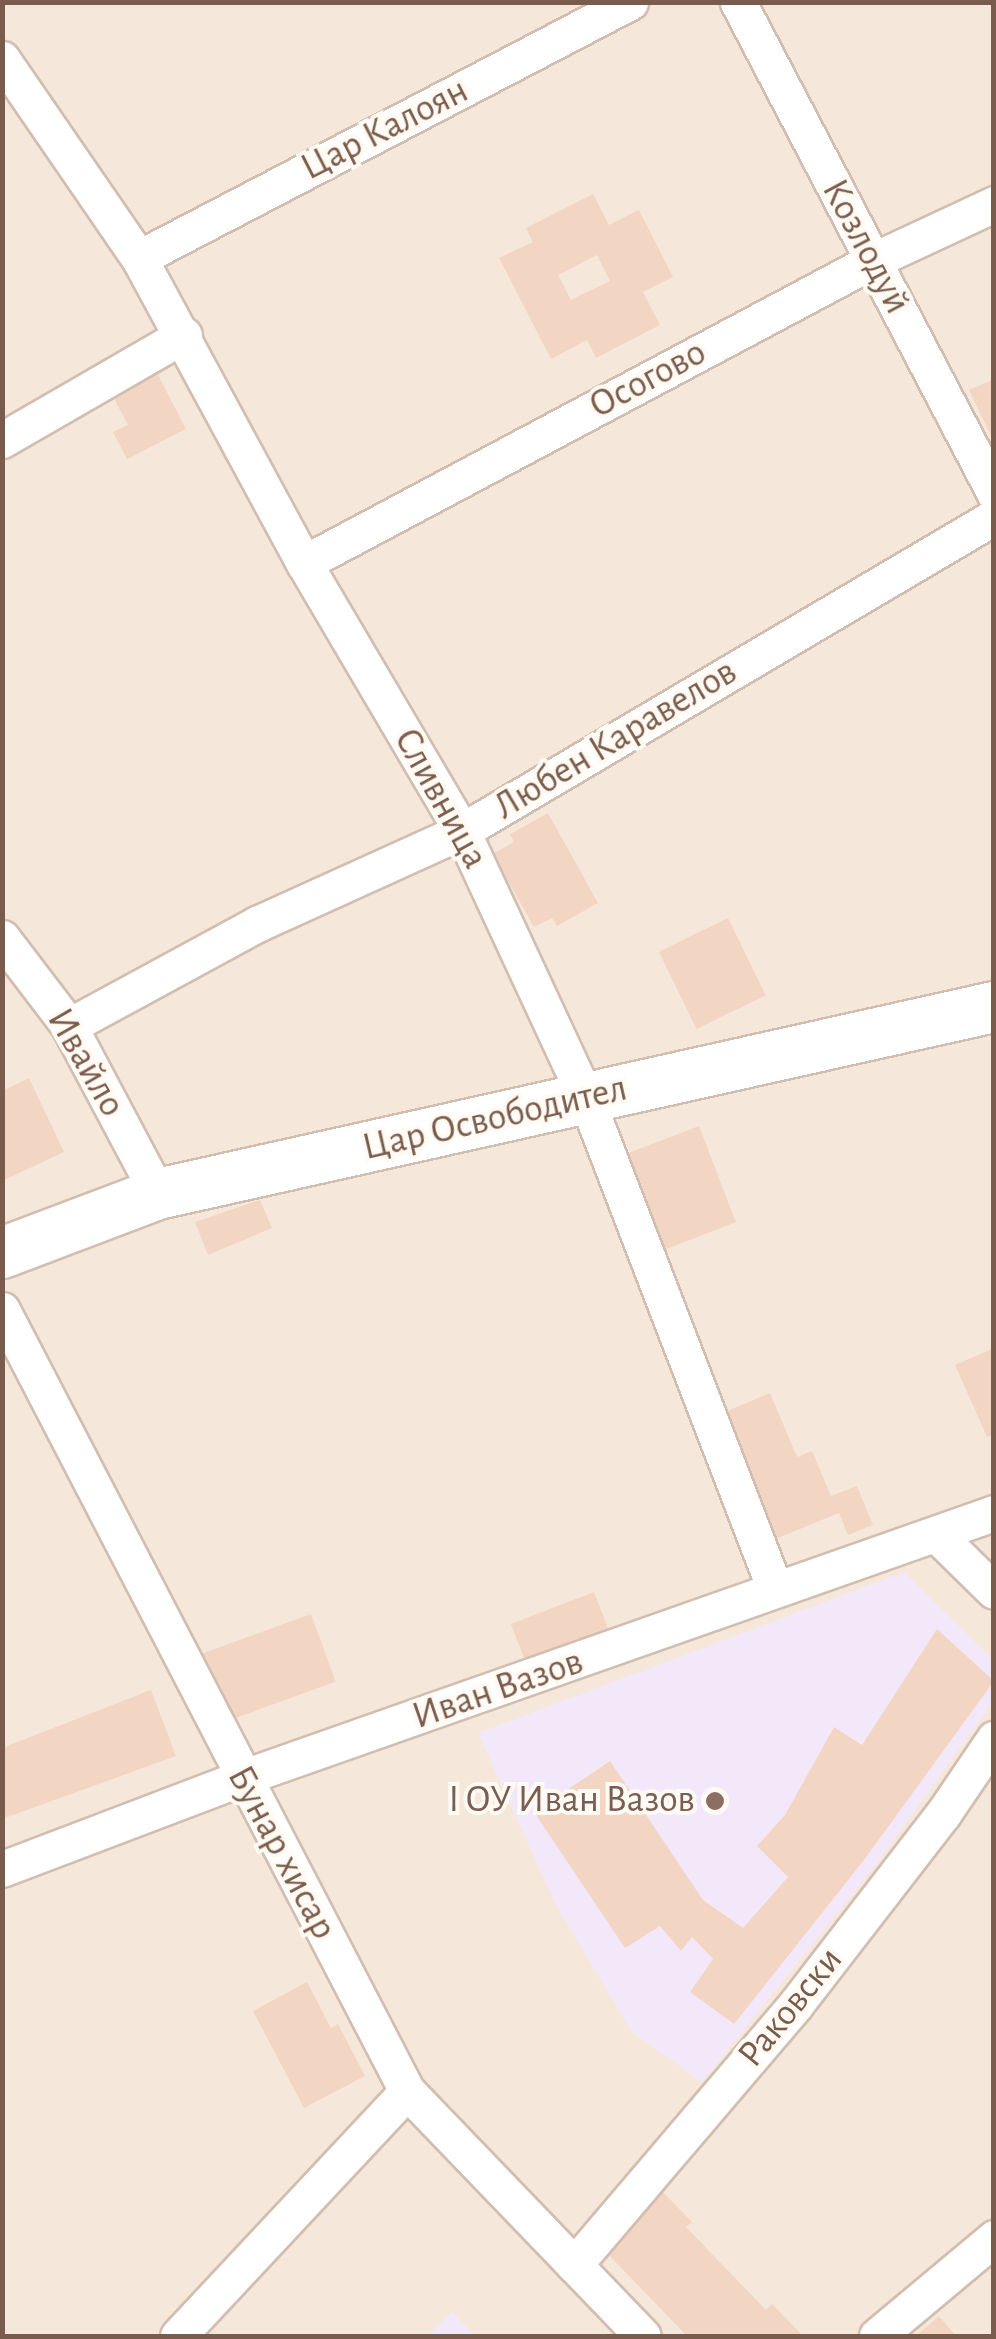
<!DOCTYPE html>
<meta charset="utf-8">
<style>
body{margin:0}
#map{position:relative;width:996px;height:2339px;overflow:hidden;background:#fdf6ec;font-family:"Alegreya Sans",sans-serif}
div>[style]{position:absolute}
[style*='--x']{left:calc(var(--x)*1px);top:calc(var(--y)*1px);width:calc(var(--w)*1px);rotate:calc(var(--a)*1deg)}
.residential>*{inset:0;background:#f5e8da;transform-origin:0 0}
.education>*{inset:0;background:#f3e8fa}
.building>*{inset:0;background:#f3d5c3;transform-origin:0 0}
.roads{filter:drop-shadow(2px 0 #d1beb0) drop-shadow(-2px 0 #d1beb0) drop-shadow(0 2px #d1beb0) drop-shadow(0 -2px #d1beb0)}
.minor>*{height:35px;margin:-17.5px;padding:0 17.5px;transform-origin:17.5px;border-radius:17.5px;background:#fff}
.secondary>*{height:50px;margin:-25px;padding:0 25px;transform-origin:25px;border-radius:25px;background:#fff}
.dots>*{width:28px;height:28px;translate:-50% -50%;box-sizing:border-box;border:5px solid #fffaf3;border-radius:50%}
span{translate:-50% -50%;white-space:nowrap;text-align:center;line-height:1.15;-webkit-text-stroke:8px #fffaf3;paint-order:stroke}
.street-label{font-size:38px;color:#7a5c4d}
.education-label{font-size:38px;color:#785e54}
.right{translate:-100% -50%;text-align:right}
.frame{position:absolute;inset:0;border:5px solid #7a5c4d;pointer-events:none}
</style>
<div id="map">
<div class="residential">
<i style="left:3px;top:3px;width:990px;height:2333px"></i>
</div>
<div class="education">
<i style="clip-path:polygon(904px 1572px,993px 1660px,993px 1702px,872px 1870px,702px 2082px,632px 2032px,556px 1905px,478px 1733px)"></i>
<i style="clip-path:polygon(452px 2312px,475px 2336px,427px 2336px)"></i>
</div>
<div class="building">
<i style="clip-path:polygon(evenodd,593px 194px,609px 225px,639px 210px,673px 277px,643px 292px,660px 325px,596px 358px,587px 340px,551px 359px,499px 258px,533px 242px,526px 228px,593px 194px,597px 255px,610px 281px,571px 300px,558px 275px,597px 255px)"></i>
<i style="clip-path:polygon(156px 371px,186px 429px,127px 459px,113px 432px,128px 425px,112px 395px)"></i>
<i style="clip-path:polygon(994px 379px,994px 442px,969px 390px)"></i>
<i style="clip-path:polygon(548px 813px,598px 903px,557px 926px,552px 918px,534px 927px,493px 854px,514px 842px,510px 834px)"></i>
<i style="left:728px;top:918px;width:86px;height:77px;rotate:64deg"></i>
<i style="clip-path:polygon(29px 1078px,64px 1152px,2px 1181px,2px 1091px)"></i>
<i style="left:699px;top:1126px;width:103px;height:76px;rotate:69deg"></i>
<i style="clip-path:polygon(260px 1200px,272px 1228px,208px 1255px,195px 1222px)"></i>
<i style="clip-path:polygon(994px 1348px,994px 1434px,987px 1437px,955px 1365px)"></i>
<i style="clip-path:polygon(770px 1393px,797px 1457px,812px 1451px,831px 1496px,857px 1486px,873px 1525px,848px 1535px,839px 1513px,773px 1540px,720px 1414px)"></i>
<i style="left:594px;top:1592px;width:42px;height:89px;rotate:69deg"></i>
<i style="left:311px;top:1614px;width:72px;height:118px;rotate:70deg"></i>
<i style="clip-path:polygon(937px 1629px,994px 1681px,864px 1860px,734px 2024px,690px 1992px,713px 1959px,692px 1937px,681px 1951px,660px 1926px,625px 1948px,534px 1812px,610px 1761px,703px 1900px,743px 1928px,788px 1877px,757px 1846px,785px 1815px,834px 1727px,862px 1745px)"></i>
<i style="clip-path:polygon(151px 1690px,176px 1756px,2px 1819px,2px 1748px)"></i>
<i style="clip-path:polygon(307px 1982px,331px 2028px,338px 2024px,365px 2076px,304px 2108px,253px 2011px)"></i>
<i style="clip-path:polygon(659px 2188px,692px 2222px,686px 2227px,766px 2310px,772px 2304px,803px 2336px,687px 2336px,600px 2246px)"></i>
<i style="clip-path:polygon(939px 2316px,956px 2336px,916px 2336px)"></i>
</div>
<div class="roads">
<div class="minor">
<i style="--x:738;--y:2;--w:553;--a:62.42"></i>
<i style="--x:2;--y:59;--w:242;--a:55.5"></i>
<i style="--x:139;--y:258;--w:347;--a:61.6"></i>
<i style="--x:304;--y:563;--w:311;--a:59.5"></i>
<i style="--x:462;--y:831;--w:294;--a:65.1"></i>
<i style="--x:586;--y:1098;--w:526;--a:68.95"></i>
<i style="--x:139;--y:258;--w:554;--a:-27.54"></i>
<i style="--x:2;--y:440;--w:210;--a:-30"></i>
<i style="--x:304;--y:563;--w:643;--a:-28"></i>
<i style="--x:872;--y:261;--w:135;--a:-25"></i>
<i style="--x:2;--y:938;--w:111;--a:52.7"></i>
<i style="--x:69;--y:1026;--w:190;--a:62.1"></i>
<i style="--x:69;--y:1026;--w:214;--a:-28.5"></i>
<i style="--x:257;--y:924;--w:225;--a:-24.4"></i>
<i style="--x:462;--y:831;--w:618;--a:-30.55"></i>
<i style="--x:2;--y:1310;--w:880;--a:62.59"></i>
<i style="--x:407;--y:2091;--w:340;--a:46.1"></i>
<i style="--x:936;--y:1534;--w:81;--a:44.5"></i>
<i style="--x:2;--y:1869;--w:256;--a:-20.8"></i>
<i style="--x:241;--y:1778;--w:798;--a:-19.39"></i>
<i style="--x:574;--y:2265;--w:343;--a:-49.6"></i>
<i style="--x:796;--y:2004;--w:240;--a:-52.3"></i>
<i style="--x:943;--y:1814;--w:91;--a:-55.8"></i>
<i style="--x:178;--y:2336;--w:335;--a:-46.9"></i>
<i style="--x:877;--y:2336;--w:153;--a:-39.9"></i>
</div>
<div class="secondary">
<i style="--x:2;--y:1253;--w:167;--a:-20.7"></i>
<i style="--x:158;--y:1194;--w:857;--a:-12.61"></i>
</div>
</div>
<div class="dots">
<i style="left:715px;top:1801px;background:#8d6e63"></i>
</div>
<div class="street-label">
<span style="left:385px;top:130px;rotate:-27deg">Цар Калоян</span>
<span style="left:865px;top:247px;rotate:62deg">Козлодуй</span>
<span style="left:648px;top:380px;rotate:-28deg">Осогово</span>
<span style="left:616px;top:740px;rotate:-31deg">Любен Каравелов</span>
<span style="left:440px;top:799px;rotate:61deg">Сливница</span>
<span style="left:85px;top:1063px;rotate:60deg">Ивайло</span>
<span style="left:495px;top:1119px;rotate:-13deg">Цар Освободител</span>
<span style="left:498px;top:1690px;rotate:-19deg">Иван Вазов</span>
<span style="left:281px;top:1853px;rotate:62deg">Бунар хисар</span>
<span style="left:791px;top:2008px;rotate:-51deg">Раковски</span>
</div>
<div class="education-label">
<span class="right" style="left:695px;top:1801px">I ОУ Иван Вазов</span>
</div>
<div class="frame"></div>
</div>
